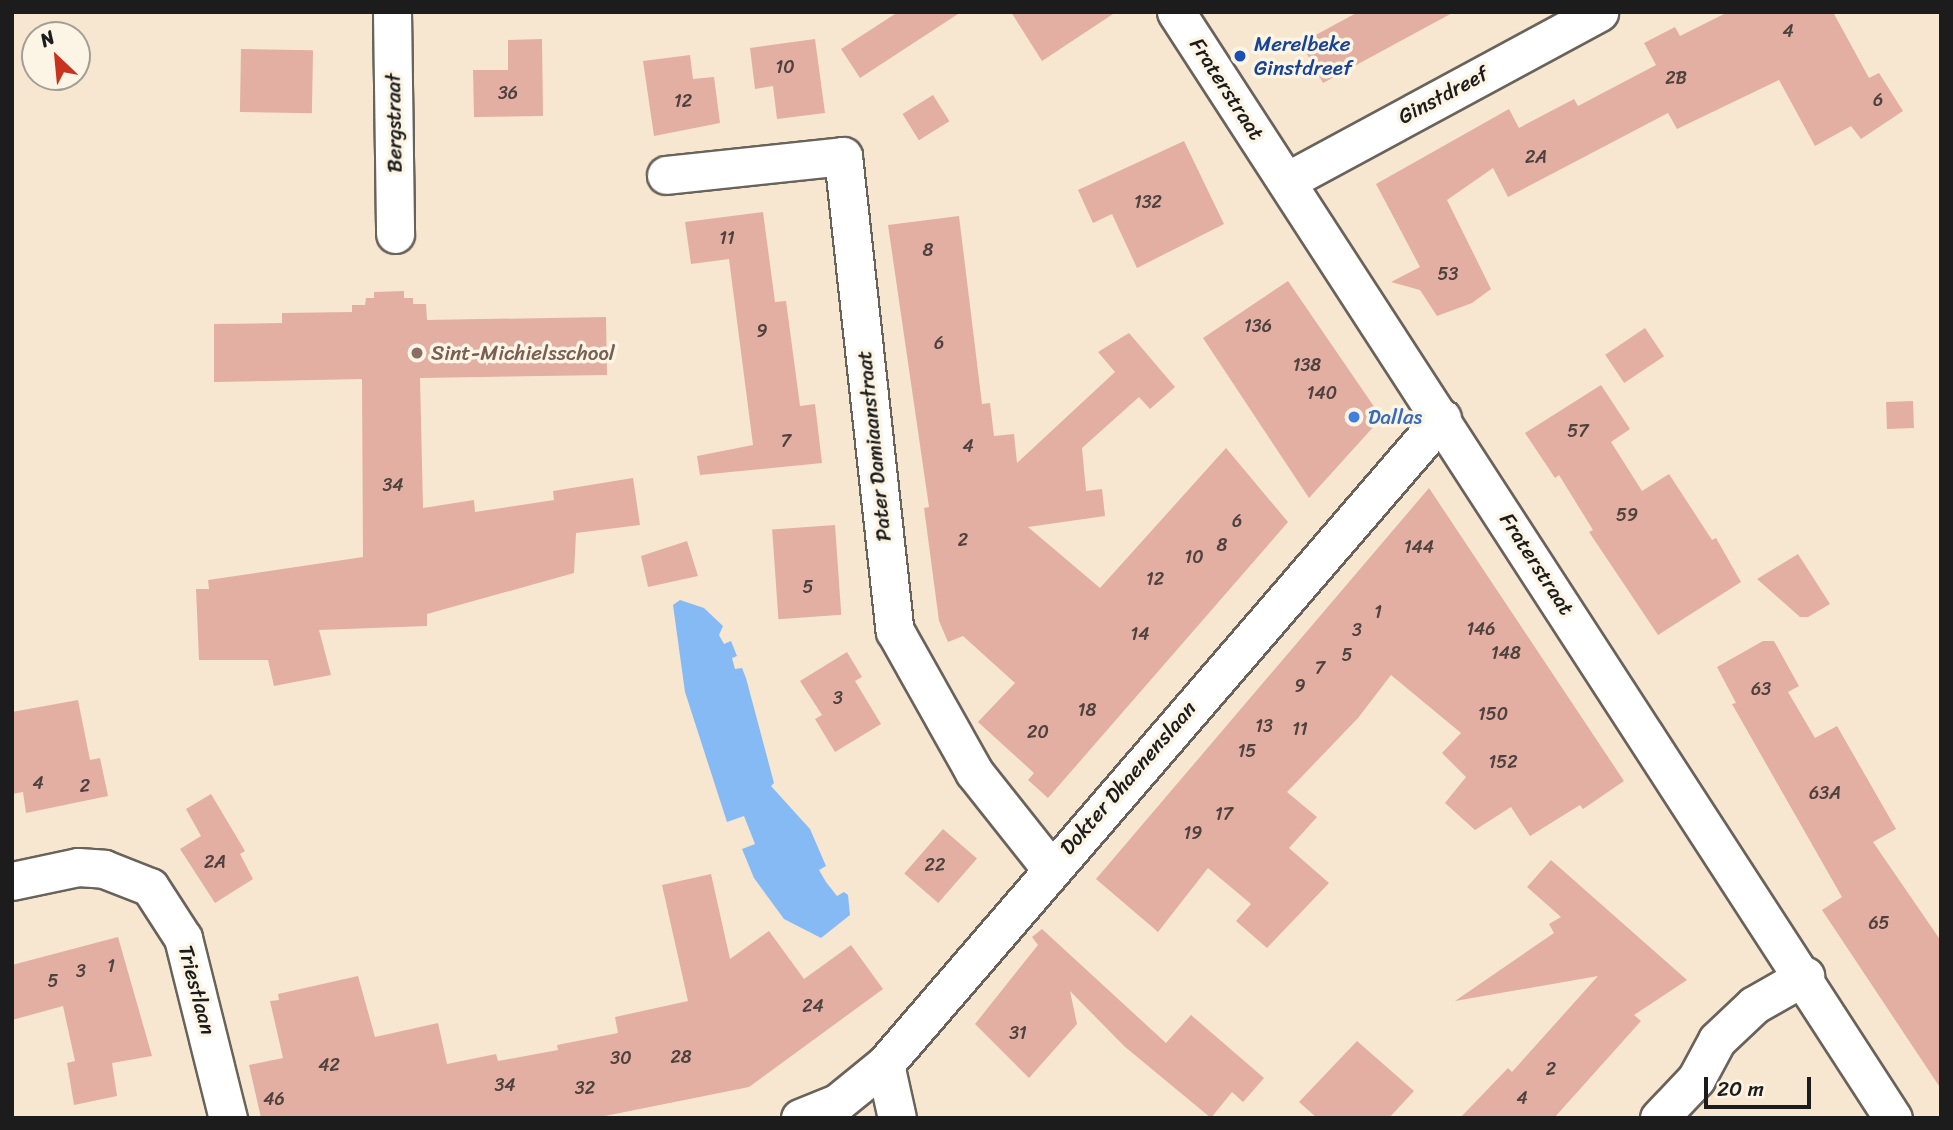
<!DOCTYPE html>
<style>
body{margin:0}
#map{position:relative;width:1953px;height:1130px;overflow:hidden;background:#f8e7d0;font-family:Sriracha,sans-serif}
div>[style]{position:absolute}
[style*='--x']{left:calc(var(--x)*1px);top:calc(var(--y)*1px);width:calc(var(--w)*1px);rotate:calc(var(--a)*1deg)}
.water>*{inset:0;background:#85baf4}
.building>*{inset:0;background:#e2afa2;transform-origin:0 0}
.roads{filter:drop-shadow(2px 0 #69635b) drop-shadow(-2px 0 #69635b) drop-shadow(0 2px #69635b) drop-shadow(0 -2px #69635b)}
.minor>*{height:37px;margin:-18.5px;padding:0 18.5px;transform-origin:18.5px;border-radius:18.5px;background:#fff}
.dots>*{width:19px;height:19px;translate:-50% -50%;box-sizing:border-box;border:4px solid #fcf5e5;border-radius:50%}
span{translate:-50% -50%;white-space:nowrap;text-align:center;line-height:1.15;-webkit-text-stroke:7px #fcf5e5;paint-order:stroke}
.number-label{font-size:18px;color:#4e413e}
.number-label span{-webkit-text-stroke-width:0}
.transit-label{font-size:21px;color:#164399}
.left{translate:0 -50%;text-align:left}
.street-label{font-size:21px;color:#1c1c1c}
.education-label{font-size:21px;color:#785e54}
.shop-label{font-size:21px;color:#366cbe}
.frame{position:absolute;inset:0;border:14px solid #1c1c1c;pointer-events:none}
.north{position:absolute;left:21px;top:21px;width:70px;height:70px;box-sizing:border-box;background:#fcf5e5;border:2px solid #a29e95;border-radius:50%;rotate:334deg;font-size:19px;font-weight:700;line-height:28px;text-align:center;color:#1c1c1c}
.north::after{content:'';display:block;margin:auto;width:24px;height:32px;background:#c8321e;clip-path:polygon(50% 0,100% 100%,50% 72%,0 100%)}
.scale{position:absolute;left:1704px;top:1077px;width:107px;height:32px;box-sizing:border-box;border:4px solid #1c1c1c;border-top:0;padding-left:9px;font-size:21px;line-height:24px;white-space:nowrap;color:#1c1c1c;-webkit-text-stroke:5px #fcf5e5;paint-order:stroke}
</style>
<div id="map">
<div class="water">
<i style="clip-path:polygon(680px 600px,704px 608px,723px 626px,719px 635px,724px 644px,731px 641px,737px 656px,732px 658px,735px 669px,742px 668px,746px 678px,774px 783px,771px 786px,810px 829px,826px 866px,819px 870px,826px 882px,837px 896px,844px 892px,848px 895px,850px 915px,821px 938px,784px 919px,754px 878px,742px 849px,755px 844px,744px 816px,727px 822px,685px 692px,673px 605px)"></i>
</div>
<div class="building">
<i style="clip-path:polygon(898px 12px,961px 12px,860px 78px,841px 49px)"></i>
<i style="clip-path:polygon(1011px 12px,1116px 12px,1042px 61px)"></i>
<i style="clip-path:polygon(1358px 12px,1454px 12px,1323px 83px,1301px 43px)"></i>
<i style="clip-path:polygon(1728px 12px,1833px 12px,1869px 78px,1879px 73px,1903px 111px,1861px 139px,1851px 126px,1815px 146px,1779px 80px,1677px 129px,1668px 113px,1508px 197px,1493px 168px,1447px 200px,1491px 289px,1472px 303px,1437px 316px,1420px 290px,1391px 282px,1420px 267px,1376px 184px,1509px 109px,1519px 128px,1574px 99px,1578px 106px,1656px 65px,1644px 43px,1675px 27px,1680px 36px)"></i>
<i style="clip-path:polygon(542px 39px,543px 116px,474px 117px,473px 70px,508px 70px,508px 40px)"></i>
<i style="clip-path:polygon(815px 39px,825px 113px,777px 119px,773px 86px,755px 89px,750px 48px)"></i>
<i style="left:241px;top:49px;width:72px;height:63px;rotate:1deg"></i>
<i style="clip-path:polygon(690px 55px,693px 79px,714px 77px,720px 123px,654px 136px,643px 61px)"></i>
<i style="left:933px;top:95px;width:31px;height:36px;rotate:58deg"></i>
<i style="clip-path:polygon(1184px 141px,1224px 224px,1137px 268px,1112px 214px,1093px 223px,1078px 190px)"></i>
<i style="clip-path:polygon(763px 212px,775px 302px,786px 301px,800px 406px,815px 404px,822px 463px,700px 475px,697px 456px,753px 445px,729px 259px,691px 264px,685px 222px)"></i>
<i style="clip-path:polygon(959px 216px,982px 404px,990px 403px,994px 436px,1014px 434px,1017px 463px,1115px 372px,1098px 352px,1129px 333px,1175px 387px,1150px 409px,1139px 397px,1082px 448px,1086px 491px,1102px 489px,1105px 516px,1028px 527px,1100px 588px,1226px 448px,1288px 522px,1048px 798px,1028px 780px,1034px 773px,978px 722px,1015px 683px,963px 636px,948px 642px,939px 621px,924px 508px,929px 507px,888px 225px)"></i>
<i style="clip-path:polygon(1288px 281px,1377px 411px,1376px 424px,1309px 498px,1203px 338px)"></i>
<i style="clip-path:polygon(404px 291px,404px 298px,413px 298px,413px 304px,426px 304px,427px 320px,606px 317px,607px 375px,420px 378px,423px 508px,474px 500px,475px 512px,554px 500px,553px 491px,633px 478px,640px 525px,576px 533px,574px 573px,427px 614px,427px 626px,319px 630px,331px 675px,274px 686px,268px 660px,199px 660px,196px 589px,209px 589px,208px 580px,363px 557px,362px 379px,214px 382px,214px 324px,282px 323px,282px 313px,352px 312px,352px 305px,365px 305px,366px 298px,374px 298px,374px 292px)"></i>
<i style="left:1645px;top:328px;width:34px;height:48px;rotate:56deg"></i>
<i style="clip-path:polygon(1601px 385px,1630px 429px,1611px 442px,1642px 491px,1669px 474px,1712px 540px,1716px 538px,1741px 582px,1658px 635px,1589px 532px,1593px 530px,1559px 475px,1555px 478px,1525px 433px)"></i>
<i style="left:1913px;top:401px;width:27px;height:27px;rotate:88deg"></i>
<i style="clip-path:polygon(1429px 488px,1624px 781px,1583px 809px,1580px 805px,1530px 836px,1511px 807px,1475px 830px,1445px 803px,1466px 777px,1442px 753px,1461px 733px,1391px 675px,1358px 718px,1287px 792px,1317px 817px,1289px 848px,1329px 883px,1267px 948px,1236px 921px,1251px 904px,1208px 868px,1158px 932px,1096px 879px)"></i>
<i style="left:835px;top:525px;width:90px;height:63px;rotate:86deg"></i>
<i style="clip-path:polygon(687px 541px,698px 576px,648px 587px,641px 556px)"></i>
<i style="clip-path:polygon(1798px 554px,1830px 604px,1808px 617px,1800px 617px,1757px 579px)"></i>
<i style="clip-path:polygon(1763px 641px,1774px 641px,1799px 686px,1788px 692px,1815px 738px,1837px 726px,1896px 829px,1873px 842px,1941px 941px,1941px 1089px,1822px 910px,1842px 897px,1732px 704px,1736px 703px,1717px 667px)"></i>
<i style="clip-path:polygon(847px 652px,862px 677px,855px 681px,881px 724px,835px 752px,815px 719px,822px 715px,800px 681px)"></i>
<i style="clip-path:polygon(78px 700px,90px 760px,100px 758px,108px 796px,26px 813px,23px 792px,12px 794px,12px 712px)"></i>
<i style="clip-path:polygon(211px 794px,245px 851px,240px 854px,253px 879px,215px 903px,180px 849px,201px 836px,186px 809px)"></i>
<i style="left:943px;top:829px;width:45px;height:59px;rotate:41deg"></i>
<i style="clip-path:polygon(1551px 860px,1687px 980px,1634px 1015px,1641px 1021px,1554px 1118px,1460px 1118px,1508px 1068px,1512px 1072px,1598px 976px,1455px 1001px,1554px 933px,1549px 924px,1561px 917px,1527px 887px)"></i>
<i style="clip-path:polygon(711px 874px,730px 959px,769px 931px,804px 979px,851px 945px,883px 989px,749px 1087px,595px 1118px,261px 1118px,249px 1065px,283px 1058px,270px 1001px,279px 1000px,278px 994px,358px 976px,375px 1037px,438px 1023px,447px 1064px,496px 1054px,498px 1061px,558px 1050px,557px 1045px,618px 1033px,615px 1017px,688px 1001px,662px 885px)"></i>
<i style="clip-path:polygon(1042px 929px,1166px 1043px,1191px 1015px,1264px 1078px,1243px 1102px,1232px 1092px,1211px 1118px,1124px 1046px,1070px 991px,1077px 1024px,1029px 1078px,975px 1024px,1038px 945px,1032px 937px)"></i>
<i style="clip-path:polygon(118px 937px,152px 1056px,112px 1063px,117px 1096px,74px 1105px,67px 1063px,75px 1061px,63px 1006px,12px 1020px,12px 965px)"></i>
<i style="clip-path:polygon(1357px 1041px,1414px 1091px,1389px 1118px,1317px 1118px,1299px 1102px)"></i>
</div>
<div class="roads">
<div class="minor">
<i style="--x:392;--y:12;--w:222;--a:89.2"></i>
<i style="--x:1176;--y:12;--w:1318;--a:57.05"></i>
<i style="--x:666;--y:175;--w:178;--a:-6.1"></i>
<i style="--x:843;--y:156;--w:478;--a:83.8"></i>
<i style="--x:895;--y:631;--w:162;--a:60.7"></i>
<i style="--x:974;--y:772;--w:122;--a:51.6"></i>
<i style="--x:1287;--y:181;--w:355;--a:-28.4"></i>
<i style="--x:12;--y:881;--w:67;--a:-12"></i>
<i style="--x:78;--y:867;--w:26;--a:4"></i>
<i style="--x:104;--y:869;--w:49;--a:21.4"></i>
<i style="--x:150;--y:887;--w:61;--a:57.1"></i>
<i style="--x:183;--y:938;--w:186;--a:76"></i>
<i style="--x:885;--y:1064;--w:55;--a:77.5"></i>
<i style="--x:800;--y:1118;--w:40;--a:-22"></i>
<i style="--x:837;--y:1103;--w:62;--a:-39.1"></i>
<i style="--x:885;--y:1064;--w:853;--a:-49.23"></i>
<i style="--x:1659;--y:1118;--w:54;--a:-46.5"></i>
<i style="--x:1696;--y:1079;--w:44;--a:-61.7"></i>
<i style="--x:1717;--y:1040;--w:51;--a:-43.4"></i>
<i style="--x:1754;--y:1005;--w:59;--a:-29.6"></i>
</div>
</div>
<div class="dots">
<i style="left:1240px;top:56px;background:#1a4fb4"></i>
<i style="left:417px;top:353px;background:#8d6e63"></i>
<i style="left:1354px;top:417px;background:#3f7fe0"></i>
</div>
<div class="number-label">
<span style="left:1788px;top:31px">4</span>
<span style="left:785px;top:67px">10</span>
<span style="left:1676px;top:78px">2B</span>
<span style="left:508px;top:93px">36</span>
<span style="left:1878px;top:100px">6</span>
<span style="left:683px;top:101px">12</span>
<span style="left:1536px;top:157px">2A</span>
<span style="left:1148px;top:202px">132</span>
<span style="left:727px;top:238px">11</span>
<span style="left:928px;top:250px">8</span>
<span style="left:1448px;top:274px">53</span>
<span style="left:1258px;top:326px">136</span>
<span style="left:762px;top:331px">9</span>
<span style="left:939px;top:343px">6</span>
<span style="left:1307px;top:365px">138</span>
<span style="left:1322px;top:393px">140</span>
<span style="left:1578px;top:431px">57</span>
<span style="left:786px;top:441px">7</span>
<span style="left:968px;top:446px">4</span>
<span style="left:393px;top:485px">34</span>
<span style="left:1627px;top:515px">59</span>
<span style="left:1237px;top:521px">6</span>
<span style="left:963px;top:540px">2</span>
<span style="left:1222px;top:545px">8</span>
<span style="left:1419px;top:547px">144</span>
<span style="left:1194px;top:557px">10</span>
<span style="left:1155px;top:579px">12</span>
<span style="left:808px;top:587px">5</span>
<span style="left:1378px;top:612px">1</span>
<span style="left:1481px;top:629px">146</span>
<span style="left:1357px;top:630px">3</span>
<span style="left:1140px;top:634px">14</span>
<span style="left:1506px;top:653px">148</span>
<span style="left:1347px;top:655px">5</span>
<span style="left:1320px;top:668px">7</span>
<span style="left:1300px;top:686px">9</span>
<span style="left:1761px;top:689px">63</span>
<span style="left:838px;top:698px">3</span>
<span style="left:1087px;top:710px">18</span>
<span style="left:1493px;top:714px">150</span>
<span style="left:1264px;top:726px">13</span>
<span style="left:1300px;top:729px">11</span>
<span style="left:1038px;top:732px">20</span>
<span style="left:1247px;top:751px">15</span>
<span style="left:1503px;top:762px">152</span>
<span style="left:38px;top:783px">4</span>
<span style="left:85px;top:786px">2</span>
<span style="left:1825px;top:793px">63A</span>
<span style="left:1224px;top:814px">17</span>
<span style="left:1193px;top:833px">19</span>
<span style="left:215px;top:862px">2A</span>
<span style="left:935px;top:865px">22</span>
<span style="left:1879px;top:923px">65</span>
<span style="left:111px;top:966px">1</span>
<span style="left:81px;top:971px">3</span>
<span style="left:53px;top:981px">5</span>
<span style="left:813px;top:1006px">24</span>
<span style="left:1018px;top:1033px">31</span>
<span style="left:681px;top:1057px">28</span>
<span style="left:621px;top:1058px">30</span>
<span style="left:329px;top:1065px">42</span>
<span style="left:1551px;top:1069px">2</span>
<span style="left:505px;top:1085px">34</span>
<span style="left:585px;top:1088px">32</span>
<span style="left:1522px;top:1098px">4</span>
<span style="left:274px;top:1099px">46</span>
</div>
<div class="transit-label">
<span class="left" style="left:1254px;top:56px">Merelbeke<br>Ginstdreef</span>
</div>
<div class="street-label">
<span style="left:1227px;top:89px;rotate:57deg">Fraterstraat</span>
<span style="left:1443px;top:95px;rotate:-28deg">Ginstdreef</span>
<span style="left:394px;top:123px;rotate:-91deg">Bergstraat</span>
<span style="left:874px;top:446px;rotate:-96deg">Pater Damiaanstraat</span>
<span style="left:1537px;top:564px;rotate:57deg">Fraterstraat</span>
<span style="left:1128px;top:778px;rotate:-49deg">Dokter Dhaenenslaan</span>
<span style="left:197px;top:990px;rotate:75deg">Triestlaan</span>
</div>
<div class="education-label">
<span class="left" style="left:431px;top:353px">Sint-Michielsschool</span>
</div>
<div class="shop-label">
<span class="left" style="left:1368px;top:417px">Dallas</span>
</div>
<div class="frame"></div>
<div class="north">N</div>
<div class="scale">20 m</div>
</div>
